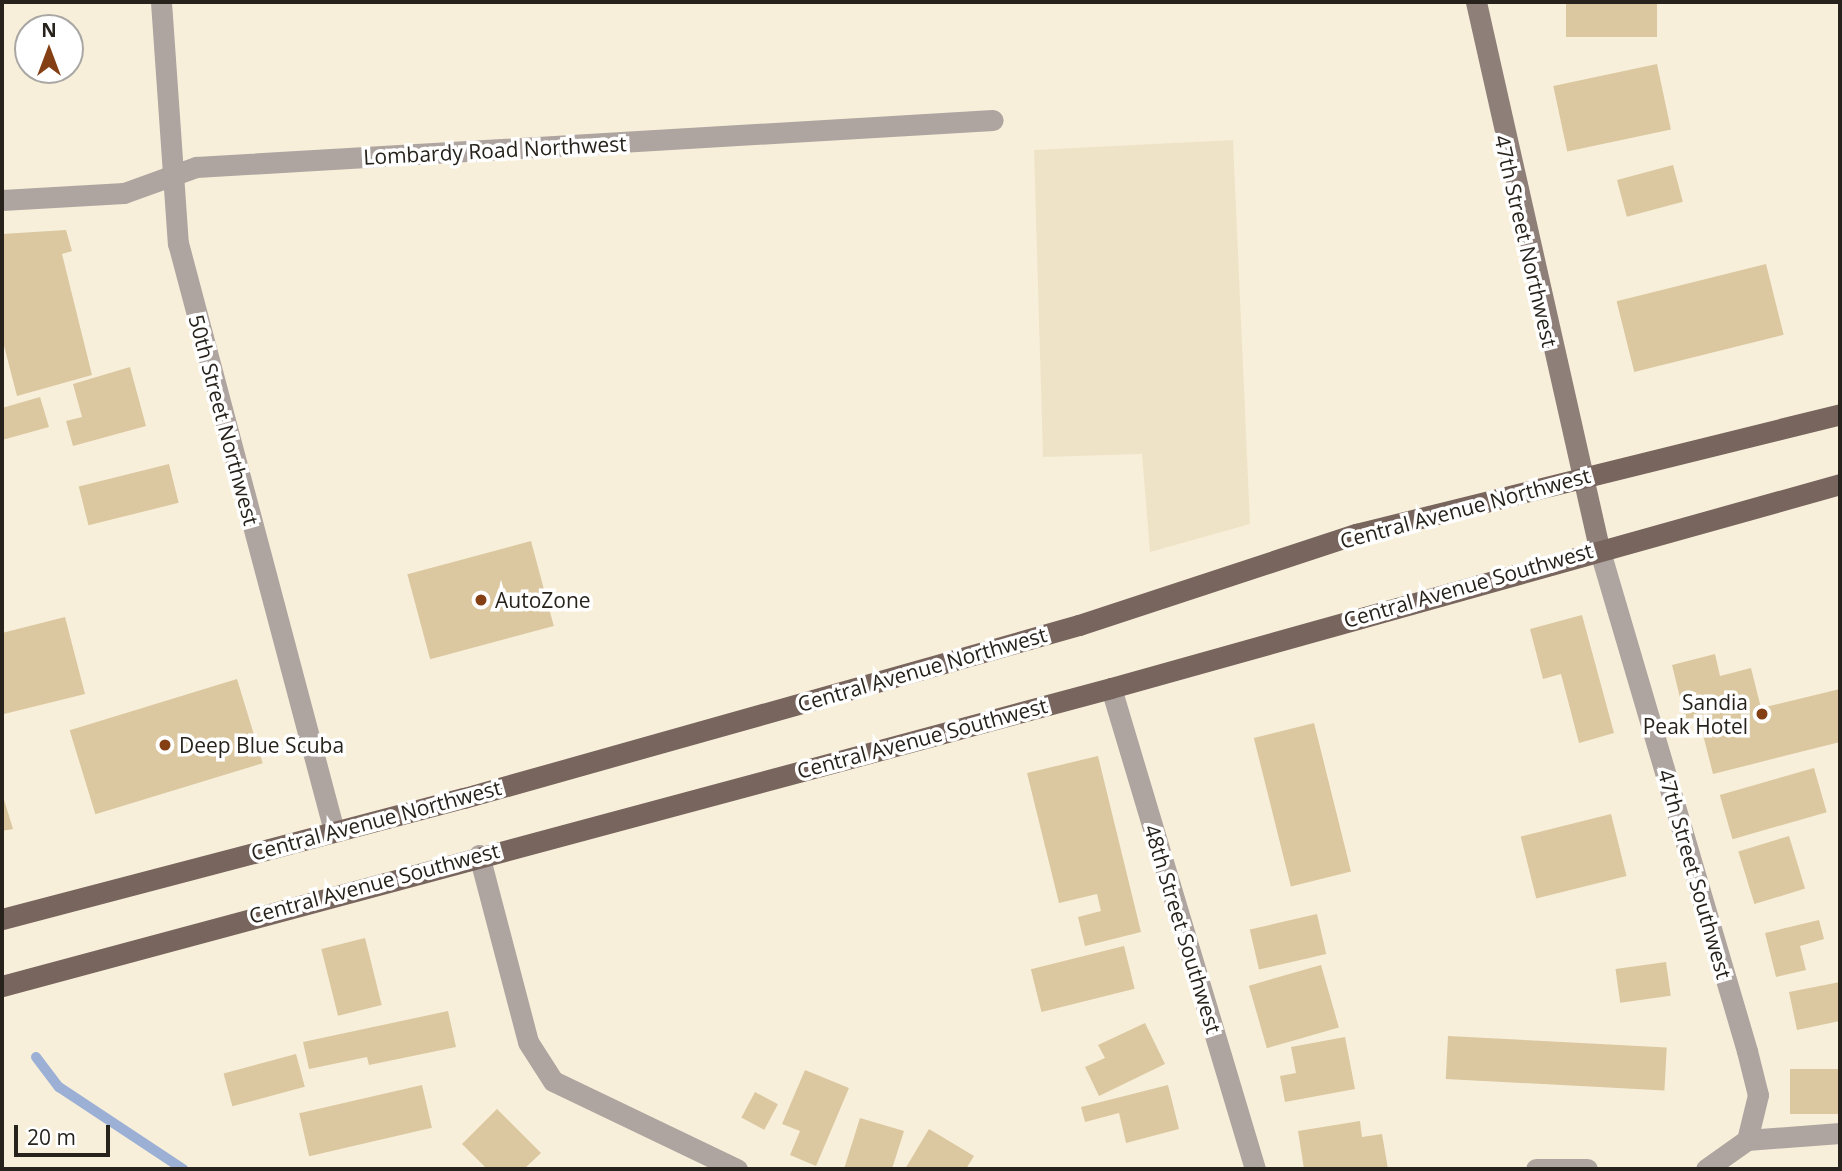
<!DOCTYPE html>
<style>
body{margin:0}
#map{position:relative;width:1842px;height:1171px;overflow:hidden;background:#f8efda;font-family:"Open Sans",sans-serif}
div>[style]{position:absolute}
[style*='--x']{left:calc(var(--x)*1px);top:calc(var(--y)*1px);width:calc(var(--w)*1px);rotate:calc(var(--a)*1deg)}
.built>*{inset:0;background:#efe3c7}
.stream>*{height:10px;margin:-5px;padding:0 5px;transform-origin:5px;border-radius:5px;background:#9cb0d5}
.building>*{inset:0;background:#dbc8a0;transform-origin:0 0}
.street>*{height:21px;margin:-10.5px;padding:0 10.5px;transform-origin:10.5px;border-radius:10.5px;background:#aea4a0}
.secondary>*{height:21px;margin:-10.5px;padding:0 10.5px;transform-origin:10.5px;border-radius:10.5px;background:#8e7f79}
.primary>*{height:21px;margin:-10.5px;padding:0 10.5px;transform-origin:10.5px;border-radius:10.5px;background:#77655e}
.dots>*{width:19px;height:19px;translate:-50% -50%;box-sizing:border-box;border:4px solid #fff;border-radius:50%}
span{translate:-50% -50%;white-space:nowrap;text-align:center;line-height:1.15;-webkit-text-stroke:7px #fff;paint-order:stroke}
.street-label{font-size:21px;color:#27231c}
.poi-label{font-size:21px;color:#27231c}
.left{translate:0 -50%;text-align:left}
.right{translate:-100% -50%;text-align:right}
.frame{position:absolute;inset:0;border:4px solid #27231c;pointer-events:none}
.north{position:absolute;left:14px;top:14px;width:70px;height:70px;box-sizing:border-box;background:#fff;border:2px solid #a9a7a4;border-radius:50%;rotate:0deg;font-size:19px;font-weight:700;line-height:28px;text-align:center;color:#27231c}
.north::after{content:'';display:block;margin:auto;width:24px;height:32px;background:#844014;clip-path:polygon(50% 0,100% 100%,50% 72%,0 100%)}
.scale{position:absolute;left:14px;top:1125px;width:96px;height:32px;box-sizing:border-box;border:4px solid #27231c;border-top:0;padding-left:9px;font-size:21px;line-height:24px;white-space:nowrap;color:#27231c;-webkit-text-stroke:5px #fff;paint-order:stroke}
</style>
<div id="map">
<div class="built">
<i style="clip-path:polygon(1233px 140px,1250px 524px,1150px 552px,1142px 454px,1043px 457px,1034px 150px)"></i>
</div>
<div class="stream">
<i style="--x:36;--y:1057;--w:38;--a:53"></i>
<i style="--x:59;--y:1087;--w:149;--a:33.5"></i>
</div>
<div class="building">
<i style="left:1566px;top:2px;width:91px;height:35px"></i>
<i style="left:1657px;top:64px;width:67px;height:106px;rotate:78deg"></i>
<i style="left:1673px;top:165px;width:38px;height:58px;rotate:75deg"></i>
<i style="clip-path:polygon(66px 230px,72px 251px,62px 254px,92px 375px,17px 396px,2px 338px,2px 234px)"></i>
<i style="left:1766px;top:264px;width:73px;height:154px;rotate:76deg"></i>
<i style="clip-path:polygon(130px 367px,146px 426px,73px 446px,66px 421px,82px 417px,73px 384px)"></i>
<i style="clip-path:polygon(40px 397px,49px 427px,2px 440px,2px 408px)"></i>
<i style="left:169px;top:464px;width:40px;height:93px;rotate:76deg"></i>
<i style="left:531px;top:541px;width:88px;height:128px;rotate:75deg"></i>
<i style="clip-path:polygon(1582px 615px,1614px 733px,1579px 743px,1561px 674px,1543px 679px,1530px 629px)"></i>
<i style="clip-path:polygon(65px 617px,85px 694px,4px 714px,2px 633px)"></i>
<i style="clip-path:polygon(1715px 654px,1720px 676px,1751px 668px,1761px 708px,1840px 689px,1840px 742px,1713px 774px,1699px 719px,1686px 722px,1672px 665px)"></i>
<i style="left:237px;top:679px;width:88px;height:175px;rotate:73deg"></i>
<i style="left:1314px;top:723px;width:153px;height:62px;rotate:76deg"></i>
<i style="clip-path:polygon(1098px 756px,1141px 932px,1085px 946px,1078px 917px,1101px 911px,1097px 894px,1059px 903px,1027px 773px)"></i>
<i style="left:1814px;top:768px;width:46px;height:98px;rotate:74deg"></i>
<i style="clip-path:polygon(2px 793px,13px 829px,2px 831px)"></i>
<i style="left:1611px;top:814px;width:64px;height:93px;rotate:76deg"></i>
<i style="left:1789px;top:836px;width:55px;height:53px;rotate:73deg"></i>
<i style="left:1317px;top:914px;width:41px;height:69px;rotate:77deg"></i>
<i style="clip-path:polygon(1819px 920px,1824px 939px,1800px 946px,1806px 970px,1776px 977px,1765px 933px)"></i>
<i style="left:365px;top:938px;width:69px;height:45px;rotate:76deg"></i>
<i style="left:1124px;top:946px;width:44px;height:96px;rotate:76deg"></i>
<i style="left:1666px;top:962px;width:34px;height:51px;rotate:82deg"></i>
<i style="left:1321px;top:965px;width:65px;height:75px;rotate:74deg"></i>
<i style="clip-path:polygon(1840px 982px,1840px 1021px,1797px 1030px,1789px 992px)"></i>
<i style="clip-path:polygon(448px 1011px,456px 1047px,369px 1065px,367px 1057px,309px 1069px,303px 1042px)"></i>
<i style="clip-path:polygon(1145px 1023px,1165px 1064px,1099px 1096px,1085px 1067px,1105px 1058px,1098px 1045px)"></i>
<i style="left:1448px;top:1036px;width:219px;height:43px;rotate:3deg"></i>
<i style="clip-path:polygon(1345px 1037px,1355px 1089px,1285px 1102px,1280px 1076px,1296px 1073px,1291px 1047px)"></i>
<i style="left:296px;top:1054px;width:34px;height:75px;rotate:75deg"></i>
<i style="left:1790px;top:1069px;width:50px;height:45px"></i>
<i style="clip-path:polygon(805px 1070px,849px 1088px,816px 1166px,790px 1155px,800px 1131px,782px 1124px)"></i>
<i style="left:422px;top:1085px;width:44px;height:126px;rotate:77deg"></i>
<i style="clip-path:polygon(1168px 1085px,1179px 1129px,1126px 1143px,1119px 1113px,1085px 1122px,1081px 1107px)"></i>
<i style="left:755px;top:1092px;width:26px;height:29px;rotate:28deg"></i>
<i style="clip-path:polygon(497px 1109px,541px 1153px,524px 1169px,487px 1169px,462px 1144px)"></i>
<i style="clip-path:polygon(860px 1118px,904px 1131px,892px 1169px,844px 1169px)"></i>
<i style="clip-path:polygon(1360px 1121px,1362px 1137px,1382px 1134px,1388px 1169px,1304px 1169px,1298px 1131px)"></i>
<i style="clip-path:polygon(929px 1129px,974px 1156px,966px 1169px,905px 1169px)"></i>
</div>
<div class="street">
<i style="--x:161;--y:2;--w:242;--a:86"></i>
<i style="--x:178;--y:243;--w:608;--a:75.14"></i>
<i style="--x:2;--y:200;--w:122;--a:-3.3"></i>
<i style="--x:124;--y:193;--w:77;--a:-19.9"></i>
<i style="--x:196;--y:167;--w:798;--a:-3.37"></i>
<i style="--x:1599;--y:548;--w:524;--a:73.6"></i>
<i style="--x:1747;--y:1051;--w:45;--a:76"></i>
<i style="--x:1758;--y:1095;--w:46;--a:103.7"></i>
<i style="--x:1111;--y:688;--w:502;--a:73.33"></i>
<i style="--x:479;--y:855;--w:193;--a:75.3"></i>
<i style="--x:528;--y:1042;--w:46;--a:57.3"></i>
<i style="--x:553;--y:1081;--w:204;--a:25.6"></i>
<i style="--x:1747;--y:1140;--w:93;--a:-4.3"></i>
<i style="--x:1536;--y:1169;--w:51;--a:0"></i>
<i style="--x:1706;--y:1169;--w:50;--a:-35.3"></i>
</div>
<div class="secondary">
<i style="--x:1476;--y:2;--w:560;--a:77.3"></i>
</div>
<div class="primary">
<i style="--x:2;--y:919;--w:478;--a:-14.7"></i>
<i style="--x:464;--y:798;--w:639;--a:-15.71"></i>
<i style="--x:1079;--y:625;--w:292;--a:-18.2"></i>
<i style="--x:1356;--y:534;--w:499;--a:-13.9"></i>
<i style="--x:2;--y:986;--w:1148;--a:-15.04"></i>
<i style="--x:1111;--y:688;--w:757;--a:-15.63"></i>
</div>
<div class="dots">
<i style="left:481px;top:600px;background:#844014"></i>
<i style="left:1762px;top:714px;background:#844014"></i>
<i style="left:165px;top:745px;background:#844014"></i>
</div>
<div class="street-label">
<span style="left:495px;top:150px;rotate:-3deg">Lombardy Road Northwest</span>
<span style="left:1526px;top:241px;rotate:77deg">47th Street Northwest</span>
<span style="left:224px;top:420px;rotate:75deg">50th Street Northwest</span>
<span style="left:1465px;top:508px;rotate:-15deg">Central Avenue Northwest</span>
<span style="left:1468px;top:585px;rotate:-16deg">Central Avenue Southwest</span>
<span style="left:922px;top:669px;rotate:-16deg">Central Avenue Northwest</span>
<span style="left:922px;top:738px;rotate:-15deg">Central Avenue Southwest</span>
<span style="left:376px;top:820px;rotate:-15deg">Central Avenue Northwest</span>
<span style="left:1695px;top:874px;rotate:74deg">47th Street Southwest</span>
<span style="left:374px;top:883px;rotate:-15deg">Central Avenue Southwest</span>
<span style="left:1183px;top:929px;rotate:73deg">48th Street Southwest</span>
</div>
<div class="poi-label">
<span class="left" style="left:495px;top:600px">AutoZone</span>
<span class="right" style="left:1748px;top:714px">Sandia<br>Peak Hotel</span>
<span class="left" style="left:179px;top:745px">Deep Blue Scuba</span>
</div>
<div class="frame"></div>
<div class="north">N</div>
<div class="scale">20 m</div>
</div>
